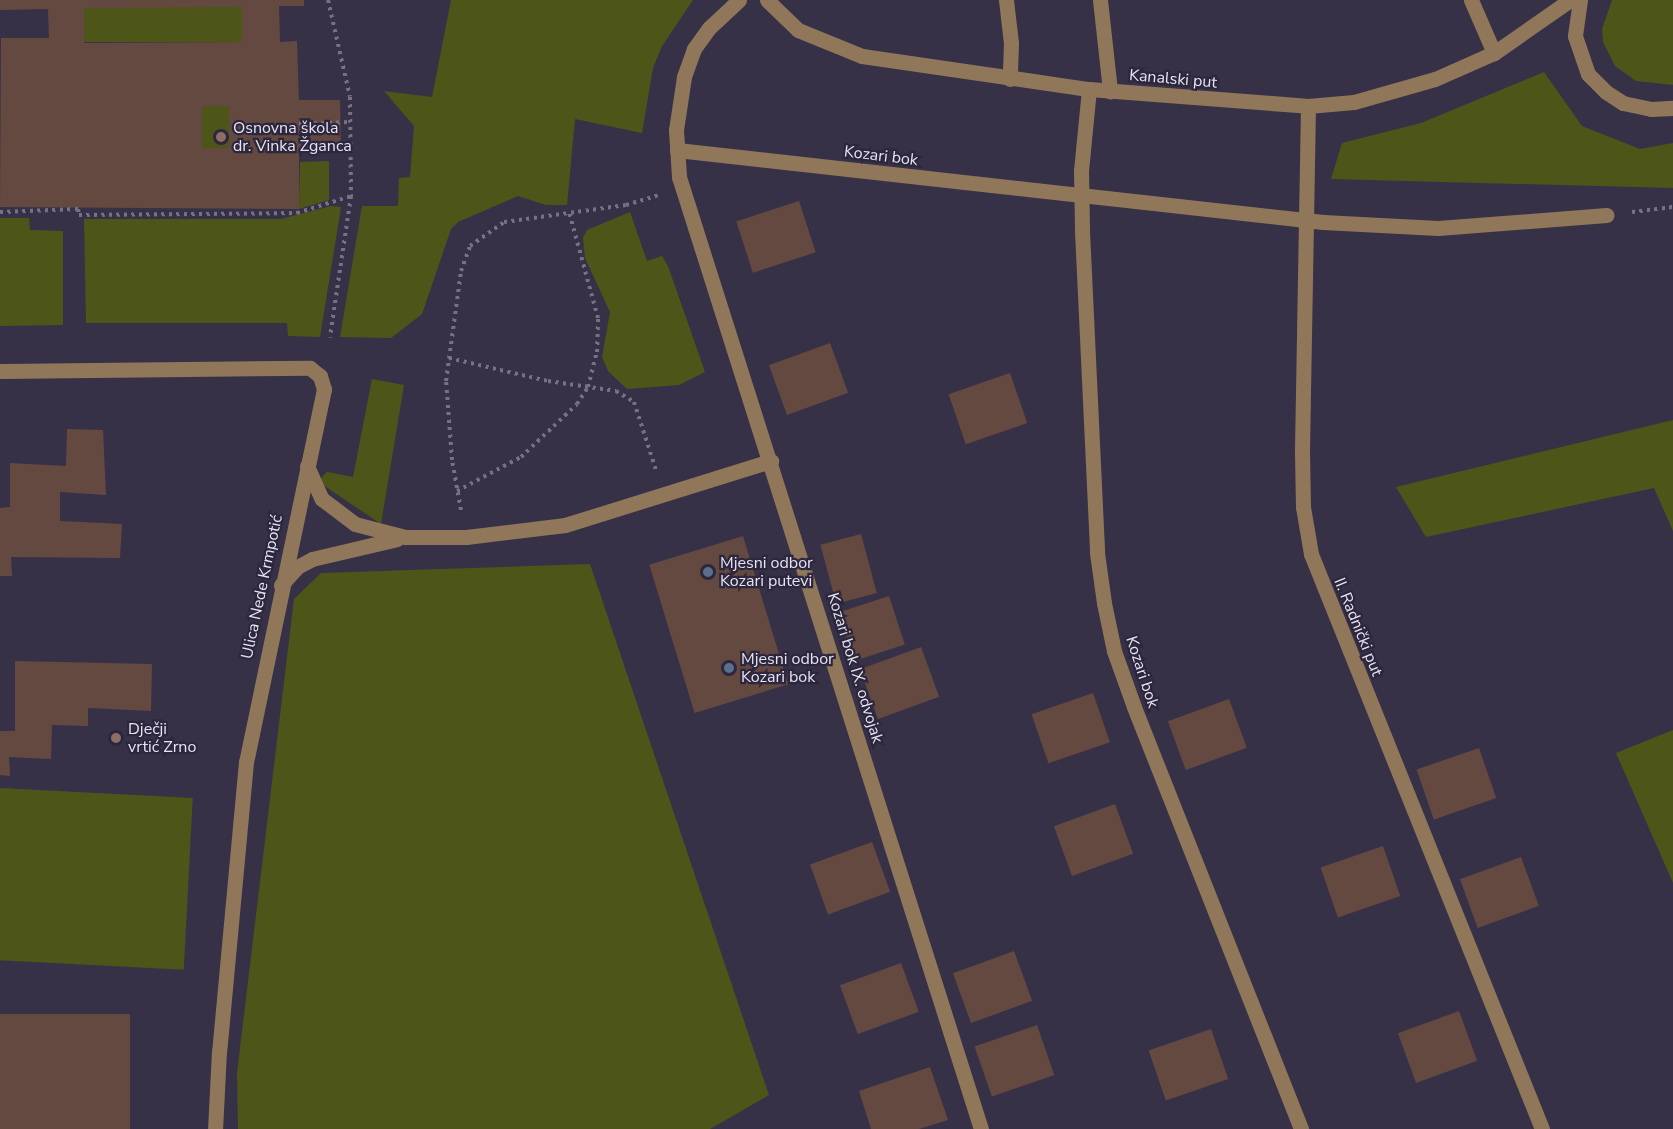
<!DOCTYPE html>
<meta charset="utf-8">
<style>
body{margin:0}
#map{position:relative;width:1673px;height:1129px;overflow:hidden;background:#373148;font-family:"Nunito Sans",sans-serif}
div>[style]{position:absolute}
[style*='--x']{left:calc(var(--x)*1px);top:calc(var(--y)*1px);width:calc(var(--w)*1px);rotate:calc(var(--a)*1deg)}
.green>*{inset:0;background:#4d5618;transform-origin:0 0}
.building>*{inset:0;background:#644940;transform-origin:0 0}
.path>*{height:4px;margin-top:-2px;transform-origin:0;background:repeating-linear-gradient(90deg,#767286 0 3px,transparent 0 7.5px)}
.minor>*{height:15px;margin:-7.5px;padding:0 7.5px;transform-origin:7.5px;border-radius:7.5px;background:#91775a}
.dots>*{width:16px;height:16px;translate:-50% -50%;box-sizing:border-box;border:3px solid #2d273e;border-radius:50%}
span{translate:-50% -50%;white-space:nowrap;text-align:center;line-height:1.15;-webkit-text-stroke:4.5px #2d273e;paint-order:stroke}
.street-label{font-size:16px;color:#e6e3f2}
.poi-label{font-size:16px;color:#e6e3f2}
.left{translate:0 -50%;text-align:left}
</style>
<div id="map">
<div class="green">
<i style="clip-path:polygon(451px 0,693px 0,662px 46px,653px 68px,642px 133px,575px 119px,567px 205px,546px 205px,518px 196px,458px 222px,451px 229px,422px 314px,391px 338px,340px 337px,362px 206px,398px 206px,399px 178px,410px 177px,414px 126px,384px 91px,432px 97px)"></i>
<i style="clip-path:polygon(1612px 0,1673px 0,1673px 85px,1636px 81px,1615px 66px,1603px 42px,1602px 29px)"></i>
<i style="left:242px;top:7px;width:35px;height:158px;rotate:90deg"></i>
<i style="clip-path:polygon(1544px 72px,1582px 126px,1640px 149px,1673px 143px,1673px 188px,1331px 179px,1342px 143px,1421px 123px)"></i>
<i style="left:202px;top:106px;width:27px;height:42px"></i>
<i style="clip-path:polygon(329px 161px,329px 200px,299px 209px,300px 162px)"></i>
<i style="clip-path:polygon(331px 206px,341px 207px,320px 337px,288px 336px,287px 323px,86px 323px,84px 219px,281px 219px)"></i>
<i style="clip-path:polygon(630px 212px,647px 261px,662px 256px,668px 266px,705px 372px,679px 385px,627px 389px,608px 371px,602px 357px,610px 312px,585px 258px,583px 238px,587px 230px)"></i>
<i style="clip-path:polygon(0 218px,29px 218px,30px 230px,63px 231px,63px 325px,0 326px)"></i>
<i style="clip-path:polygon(372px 379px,404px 385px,381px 524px,323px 485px,320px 479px,327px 472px,353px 477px)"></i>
<i style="clip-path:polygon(1673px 420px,1673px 531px,1654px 488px,1426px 537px,1396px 487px)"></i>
<i style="clip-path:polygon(590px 564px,769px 1095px,710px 1129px,238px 1129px,237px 1073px,294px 599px,321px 573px)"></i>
<i style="clip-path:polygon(1673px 730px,1673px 883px,1616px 753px)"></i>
<i style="left:0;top:788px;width:193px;height:172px;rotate:3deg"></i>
</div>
<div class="building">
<i style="clip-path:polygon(evenodd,0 0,304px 0,304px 6px,279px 6px,280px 42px,297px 41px,299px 100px,340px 100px,341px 149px,299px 149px,299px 209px,0 207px,1px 38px,49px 38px,48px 9px,0 10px,0 0,242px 7px,242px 42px,84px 43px,84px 8px,242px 7px,0 0,202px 106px,229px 106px,229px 148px,202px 148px,202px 106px)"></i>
<i style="left:799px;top:201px;width:54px;height:66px;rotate:72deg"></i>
<i style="left:830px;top:343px;width:53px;height:65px;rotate:70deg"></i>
<i style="left:1010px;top:373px;width:53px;height:65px;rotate:71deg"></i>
<i style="clip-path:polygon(67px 429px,103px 430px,106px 495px,60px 492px,60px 521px,122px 524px,120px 558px,11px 557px,12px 576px,0 576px,0 508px,10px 507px,10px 463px,66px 466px)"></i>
<i style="left:861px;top:534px;width:61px;height:42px;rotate:75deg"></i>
<i style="left:743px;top:536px;width:155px;height:98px;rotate:73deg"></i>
<i style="left:889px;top:596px;width:51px;height:53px;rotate:72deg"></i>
<i style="left:921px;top:647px;width:53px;height:65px;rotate:70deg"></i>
<i style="clip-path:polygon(15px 661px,152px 664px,151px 711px,88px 708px,88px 726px,52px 725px,51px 759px,9px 757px,10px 776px,0 775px,0 731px,15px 731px)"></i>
<i style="left:1093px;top:693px;width:52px;height:65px;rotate:71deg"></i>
<i style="left:1229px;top:699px;width:52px;height:65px;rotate:70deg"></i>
<i style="left:1479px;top:748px;width:53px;height:66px;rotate:71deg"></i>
<i style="left:1115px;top:804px;width:53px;height:65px;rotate:70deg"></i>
<i style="left:872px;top:842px;width:53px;height:66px;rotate:70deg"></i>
<i style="left:1383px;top:846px;width:53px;height:66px;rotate:71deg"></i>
<i style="left:1521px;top:857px;width:52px;height:65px;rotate:70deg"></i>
<i style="left:1014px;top:951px;width:53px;height:65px;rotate:70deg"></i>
<i style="left:901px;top:963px;width:52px;height:65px;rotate:70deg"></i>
<i style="left:1459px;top:1011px;width:53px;height:65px;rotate:70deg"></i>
<i style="left:130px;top:1014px;width:115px;height:130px;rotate:90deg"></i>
<i style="left:1037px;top:1025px;width:53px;height:66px;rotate:71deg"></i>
<i style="left:1211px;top:1029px;width:53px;height:66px;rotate:71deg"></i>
<i style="clip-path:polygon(930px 1067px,948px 1120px,919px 1129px,871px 1129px,859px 1091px)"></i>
</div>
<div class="path">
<i style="--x:328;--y:0;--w:99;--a:77.2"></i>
<i style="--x:350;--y:97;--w:99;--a:89.4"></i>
<i style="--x:351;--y:196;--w:143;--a:98.5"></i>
<i style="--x:299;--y:124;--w:51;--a:-2.2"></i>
<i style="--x:0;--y:212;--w:78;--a:-2.2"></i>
<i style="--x:78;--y:209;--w:6;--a:81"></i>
<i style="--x:79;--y:215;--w:218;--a:-0.5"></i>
<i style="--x:297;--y:213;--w:57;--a:-17.5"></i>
<i style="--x:1632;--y:212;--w:41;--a:-7"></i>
<i style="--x:449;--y:358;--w:102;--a:13.1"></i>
<i style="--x:548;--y:381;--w:69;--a:8.4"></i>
<i style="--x:616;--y:391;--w:21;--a:31"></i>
<i style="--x:634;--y:402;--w:71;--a:72.1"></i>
<i style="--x:457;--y:491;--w:72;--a:-28"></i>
<i style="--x:521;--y:457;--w:77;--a:-43.4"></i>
<i style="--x:577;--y:404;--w:20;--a:-57"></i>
<i style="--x:588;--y:387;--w:36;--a:-76"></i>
<i style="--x:597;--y:352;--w:34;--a:-88"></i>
<i style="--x:598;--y:318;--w:110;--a:-105.3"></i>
<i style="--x:461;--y:510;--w:51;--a:-100.2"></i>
<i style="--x:452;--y:460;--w:79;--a:-94.3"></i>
<i style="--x:446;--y:381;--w:111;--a:-82.2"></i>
<i style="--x:461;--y:271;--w:27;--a:-70"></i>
<i style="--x:470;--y:246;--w:42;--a:-35.2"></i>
<i style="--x:504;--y:222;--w:123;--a:-7.9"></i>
<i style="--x:626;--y:205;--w:34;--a:-17"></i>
</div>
<div class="minor">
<i style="--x:739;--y:0;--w:41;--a:137"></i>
<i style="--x:709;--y:28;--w:26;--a:126"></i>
<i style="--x:694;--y:49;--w:30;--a:110"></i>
<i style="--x:684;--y:77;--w:54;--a:98.6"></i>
<i style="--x:676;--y:130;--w:47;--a:86.3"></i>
<i style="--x:679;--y:177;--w:999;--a:72.4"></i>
<i style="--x:767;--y:0;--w:43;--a:44.1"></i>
<i style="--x:798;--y:30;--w:69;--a:22.1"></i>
<i style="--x:862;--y:56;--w:229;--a:8.3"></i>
<i style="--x:1089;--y:89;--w:220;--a:4.4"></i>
<i style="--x:1308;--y:106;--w:46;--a:-5"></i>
<i style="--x:1354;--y:102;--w:84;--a:-15.9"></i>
<i style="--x:1435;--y:79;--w:64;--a:-23.8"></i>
<i style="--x:1494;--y:53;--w:93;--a:-34.9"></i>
<i style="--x:1006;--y:0;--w:43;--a:83.4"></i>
<i style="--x:1011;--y:43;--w:36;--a:92"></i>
<i style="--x:1100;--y:0;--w:92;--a:83.7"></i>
<i style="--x:1471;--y:0;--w:58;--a:66.5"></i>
<i style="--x:1580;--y:0;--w:36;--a:98"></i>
<i style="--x:1575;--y:36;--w:40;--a:71.1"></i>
<i style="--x:1588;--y:74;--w:25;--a:45"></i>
<i style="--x:1606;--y:92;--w:20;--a:33"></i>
<i style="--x:1623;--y:103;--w:29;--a:12"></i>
<i style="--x:1651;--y:109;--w:22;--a:-3"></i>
<i style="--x:1089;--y:89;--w:82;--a:95.6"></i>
<i style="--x:1081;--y:171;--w:60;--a:89"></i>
<i style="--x:1082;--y:231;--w:322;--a:87.3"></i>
<i style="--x:1097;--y:553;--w:50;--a:82"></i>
<i style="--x:1104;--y:603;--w:49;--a:78.2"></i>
<i style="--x:1114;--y:651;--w:59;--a:70.3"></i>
<i style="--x:1134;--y:707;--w:454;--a:68.4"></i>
<i style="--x:1308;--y:106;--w:345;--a:91"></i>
<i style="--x:1302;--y:451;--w:56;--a:89"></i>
<i style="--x:1303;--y:507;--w:48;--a:80.3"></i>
<i style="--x:1311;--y:554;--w:620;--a:68.11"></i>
<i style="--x:677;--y:150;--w:650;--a:6.36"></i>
<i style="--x:1323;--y:222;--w:115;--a:3"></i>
<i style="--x:1438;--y:228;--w:169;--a:-4.4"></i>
<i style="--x:0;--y:371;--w:310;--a:-0.6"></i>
<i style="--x:310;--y:368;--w:13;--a:39"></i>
<i style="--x:320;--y:376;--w:14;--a:73"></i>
<i style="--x:324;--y:389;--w:381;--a:101.8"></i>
<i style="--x:246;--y:762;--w:290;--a:95.3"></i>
<i style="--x:219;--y:1051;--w:78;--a:92.9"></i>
<i style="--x:307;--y:466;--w:36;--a:66"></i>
<i style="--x:322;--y:499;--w:41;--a:37.1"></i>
<i style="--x:355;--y:524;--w:52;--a:14.6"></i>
<i style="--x:405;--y:537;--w:61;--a:0"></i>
<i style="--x:466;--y:537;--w:100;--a:-6.9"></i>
<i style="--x:565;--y:525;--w:216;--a:-17.3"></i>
<i style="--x:281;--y:585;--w:24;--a:-48"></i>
<i style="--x:297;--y:567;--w:17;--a:-28"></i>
<i style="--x:312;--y:559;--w:87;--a:-13.2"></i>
</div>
<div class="dots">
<i style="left:221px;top:137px;background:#8d6e63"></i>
<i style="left:708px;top:572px;background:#5c6f8a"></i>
<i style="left:729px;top:668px;background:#5c6f8a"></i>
<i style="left:116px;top:738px;background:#8d6e63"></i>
</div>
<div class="street-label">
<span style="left:1173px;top:79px;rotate:5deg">Kanalski put</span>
<span style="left:881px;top:156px;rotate:7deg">Kozari bok</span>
<span style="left:262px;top:587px;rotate:-78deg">Ulica Nede Krmpotić</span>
<span style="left:1358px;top:627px;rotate:68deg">II. Radnički put</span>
<span style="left:855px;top:668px;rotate:73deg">Kozari bok IX. odvojak</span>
<span style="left:1142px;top:672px;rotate:72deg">Kozari bok</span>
</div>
<div class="poi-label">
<span class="left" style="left:233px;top:137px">Osnovna škola<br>dr. Vinka Žganca</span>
<span class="left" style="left:720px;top:572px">Mjesni odbor<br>Kozari putevi</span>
<span class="left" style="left:741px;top:668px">Mjesni odbor<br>Kozari bok</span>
<span class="left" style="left:128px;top:738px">Dječji<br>vrtić Zrno</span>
</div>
</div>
